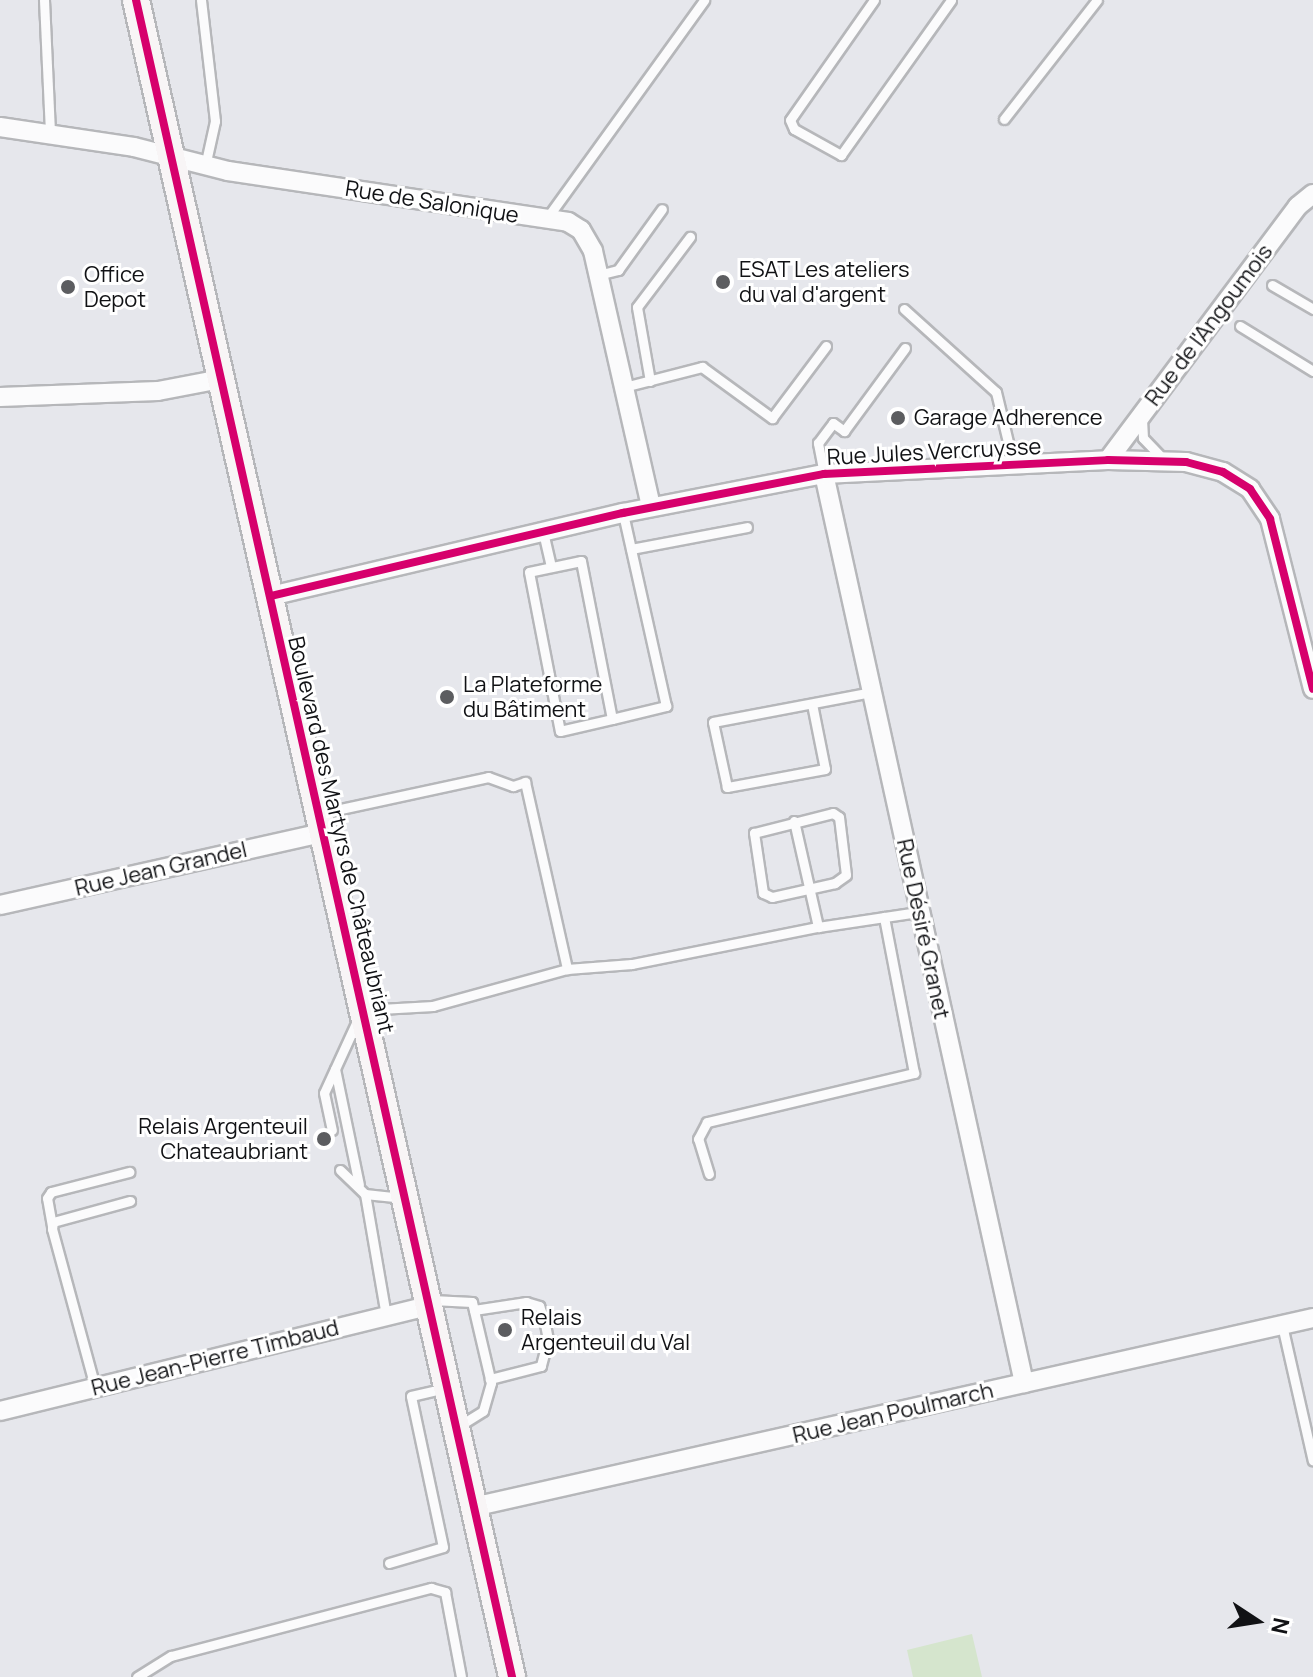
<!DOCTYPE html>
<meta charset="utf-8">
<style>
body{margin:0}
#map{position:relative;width:1313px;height:1677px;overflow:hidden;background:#e6e7ec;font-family:Manrope,sans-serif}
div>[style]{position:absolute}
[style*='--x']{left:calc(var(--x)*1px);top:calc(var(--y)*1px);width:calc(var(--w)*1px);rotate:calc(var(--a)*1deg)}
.green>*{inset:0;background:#d5e5cd}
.roads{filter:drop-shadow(2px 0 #b6b7ba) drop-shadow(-2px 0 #b6b7ba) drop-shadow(0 2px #b6b7ba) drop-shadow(0 -2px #b6b7ba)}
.lane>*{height:9px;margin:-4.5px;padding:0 4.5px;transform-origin:4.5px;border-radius:4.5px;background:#fbfbfc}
.street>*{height:18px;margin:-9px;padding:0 9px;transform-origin:9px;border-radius:9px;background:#fbfbfc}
.secondary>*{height:26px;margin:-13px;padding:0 13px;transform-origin:13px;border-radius:13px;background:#f8f5f6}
.cycleway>*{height:8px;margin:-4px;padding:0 4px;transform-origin:4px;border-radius:4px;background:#d6006c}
.dots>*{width:22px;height:22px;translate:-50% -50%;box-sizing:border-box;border:4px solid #fff;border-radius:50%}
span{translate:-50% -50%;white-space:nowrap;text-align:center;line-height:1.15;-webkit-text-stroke:6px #fff;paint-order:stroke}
.street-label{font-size:22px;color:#111215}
.poi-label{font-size:22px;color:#111215}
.left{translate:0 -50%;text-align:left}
.right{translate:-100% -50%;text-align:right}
.north{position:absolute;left:1217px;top:1581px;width:80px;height:80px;-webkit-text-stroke:6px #fff;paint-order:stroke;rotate:102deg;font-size:22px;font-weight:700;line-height:32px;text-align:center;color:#111215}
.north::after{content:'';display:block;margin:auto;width:28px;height:36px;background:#111215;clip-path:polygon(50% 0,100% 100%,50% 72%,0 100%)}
</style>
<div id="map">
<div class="green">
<i style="clip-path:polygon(972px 1634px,982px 1677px,913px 1677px,907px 1650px)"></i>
</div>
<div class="roads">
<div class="lane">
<i style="--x:44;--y:0;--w:134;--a:87.4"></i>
<i style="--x:201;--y:0;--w:122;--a:83.4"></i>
<i style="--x:215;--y:121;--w:46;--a:102.5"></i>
<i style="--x:874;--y:0;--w:146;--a:125"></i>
<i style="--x:790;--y:120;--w:10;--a:66"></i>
<i style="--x:794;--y:129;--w:54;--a:29"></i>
<i style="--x:841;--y:155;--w:190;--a:-54.6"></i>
<i style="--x:1004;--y:119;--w:151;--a:-52"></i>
<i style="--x:547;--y:218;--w:269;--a:-54.2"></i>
<i style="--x:598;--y:275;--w:21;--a:-14"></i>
<i style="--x:618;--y:270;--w:75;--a:-54.2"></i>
<i style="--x:1272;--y:285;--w:48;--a:30.3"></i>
<i style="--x:904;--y:309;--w:124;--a:42.1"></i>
<i style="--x:996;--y:392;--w:77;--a:76.5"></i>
<i style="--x:1240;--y:326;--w:86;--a:31.7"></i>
<i style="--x:650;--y:381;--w:75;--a:-100"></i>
<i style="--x:637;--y:307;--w:88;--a:-52.9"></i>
<i style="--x:624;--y:387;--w:81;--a:-14.4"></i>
<i style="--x:702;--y:367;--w:87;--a:36.1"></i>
<i style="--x:772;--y:418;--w:90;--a:-53.1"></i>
<i style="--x:1142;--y:419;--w:19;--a:87"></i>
<i style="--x:1143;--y:438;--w:30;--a:46"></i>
<i style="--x:824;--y:474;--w:32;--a:-101"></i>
<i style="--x:818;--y:443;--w:25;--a:-53"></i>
<i style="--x:833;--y:423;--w:14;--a:36"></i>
<i style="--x:844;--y:431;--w:103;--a:-53.7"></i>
<i style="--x:543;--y:532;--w:36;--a:77"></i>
<i style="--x:631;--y:549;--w:118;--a:-10.7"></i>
<i style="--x:812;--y:704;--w:66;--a:78.7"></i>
<i style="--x:825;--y:769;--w:100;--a:169.6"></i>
<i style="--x:727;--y:787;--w:66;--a:-102.2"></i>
<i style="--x:713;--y:722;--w:162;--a:-10.7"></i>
<i style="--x:612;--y:719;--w:161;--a:-101.1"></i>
<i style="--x:581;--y:561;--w:53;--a:168.1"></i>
<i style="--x:529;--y:572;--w:162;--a:79"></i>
<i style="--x:560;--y:731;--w:53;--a:-13"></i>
<i style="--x:612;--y:719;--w:56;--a:-13.5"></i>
<i style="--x:666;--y:706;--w:198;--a:-102.6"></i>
<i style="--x:322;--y:813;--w:170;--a:-12.2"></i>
<i style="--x:488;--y:777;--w:27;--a:20"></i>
<i style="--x:513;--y:786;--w:13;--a:-18"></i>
<i style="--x:525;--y:782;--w:192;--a:77.3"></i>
<i style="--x:567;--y:969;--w:139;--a:164.6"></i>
<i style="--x:433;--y:1006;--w:71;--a:176.8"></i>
<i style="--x:362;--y:1010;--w:91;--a:114.6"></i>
<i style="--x:324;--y:1093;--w:38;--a:78"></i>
<i style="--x:833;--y:813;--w:7;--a:34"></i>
<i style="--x:839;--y:817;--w:58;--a:83.1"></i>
<i style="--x:846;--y:875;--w:14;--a:144"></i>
<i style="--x:835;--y:883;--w:65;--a:167.5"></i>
<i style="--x:772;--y:897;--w:10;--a:-156"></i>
<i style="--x:763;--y:893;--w:61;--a:-98.5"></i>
<i style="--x:754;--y:833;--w:81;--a:-14.2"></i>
<i style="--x:794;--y:821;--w:109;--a:77.2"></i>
<i style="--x:818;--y:927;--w:101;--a:-8.5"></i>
<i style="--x:567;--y:969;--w:65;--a:-4.4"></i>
<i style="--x:632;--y:964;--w:190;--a:-11.3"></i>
<i style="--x:335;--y:1069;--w:118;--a:78.3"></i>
<i style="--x:340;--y:1170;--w:35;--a:44"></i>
<i style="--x:365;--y:1194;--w:37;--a:6"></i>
<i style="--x:709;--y:1174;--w:37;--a:-107"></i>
<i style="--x:698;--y:1139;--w:19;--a:-62"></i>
<i style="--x:707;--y:1122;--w:213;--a:-13.3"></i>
<i style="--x:914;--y:1073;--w:159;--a:-100.9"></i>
<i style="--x:365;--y:1194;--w:124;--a:80.2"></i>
<i style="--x:52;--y:1226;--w:28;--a:-100"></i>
<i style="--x:47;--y:1198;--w:7;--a:-56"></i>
<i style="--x:51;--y:1192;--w:81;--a:-14.4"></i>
<i style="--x:432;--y:1300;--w:40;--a:2.9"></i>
<i style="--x:472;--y:1302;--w:83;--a:76.8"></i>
<i style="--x:491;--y:1383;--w:29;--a:106"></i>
<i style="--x:483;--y:1411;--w:31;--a:148"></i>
<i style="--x:474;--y:1310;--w:53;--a:-8.7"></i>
<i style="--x:526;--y:1302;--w:14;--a:17"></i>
<i style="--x:539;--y:1306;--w:14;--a:69"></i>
<i style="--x:544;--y:1319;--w:20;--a:79"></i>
<i style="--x:548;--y:1339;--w:28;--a:105"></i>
<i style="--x:541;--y:1366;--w:53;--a:165.7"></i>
<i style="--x:1282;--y:1325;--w:139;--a:77.2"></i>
<i style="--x:95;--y:1387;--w:164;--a:-105.2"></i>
<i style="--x:52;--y:1229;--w:7;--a:-82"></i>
<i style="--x:53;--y:1222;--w:80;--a:-15.3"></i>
<i style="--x:389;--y:1563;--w:56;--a:-16.5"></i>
<i style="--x:443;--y:1547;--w:154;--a:-102"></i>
<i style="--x:411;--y:1396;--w:35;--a:-13"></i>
<i style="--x:137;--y:1677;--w:40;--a:-32"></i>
<i style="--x:171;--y:1656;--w:269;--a:-14.7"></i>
<i style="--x:431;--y:1588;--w:15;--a:16"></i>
<i style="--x:445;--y:1592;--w:86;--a:79.3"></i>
</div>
<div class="street">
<i style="--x:0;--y:127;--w:135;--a:8.5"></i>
<i style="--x:134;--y:147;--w:97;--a:14.3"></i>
<i style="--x:228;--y:171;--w:344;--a:8.5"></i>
<i style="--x:568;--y:222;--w:15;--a:32"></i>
<i style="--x:581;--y:230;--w:24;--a:60"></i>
<i style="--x:593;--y:251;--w:262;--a:77.2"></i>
<i style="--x:0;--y:397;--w:158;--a:-2.2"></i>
<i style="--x:158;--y:391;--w:64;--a:-10.8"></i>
<i style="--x:1108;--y:460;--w:317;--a:-53.2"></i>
<i style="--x:1298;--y:206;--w:19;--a:-39"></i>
<i style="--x:824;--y:474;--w:931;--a:77.59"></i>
<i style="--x:271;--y:596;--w:362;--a:-13.3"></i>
<i style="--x:623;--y:513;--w:205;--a:-11"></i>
<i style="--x:824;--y:474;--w:284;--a:-2.8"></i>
<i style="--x:1108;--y:460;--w:78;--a:1.5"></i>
<i style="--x:1186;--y:462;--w:38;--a:15"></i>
<i style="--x:1223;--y:472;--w:32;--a:32"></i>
<i style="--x:1250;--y:489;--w:36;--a:56"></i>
<i style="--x:1270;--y:519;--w:175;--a:75.8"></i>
<i style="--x:0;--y:905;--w:331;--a:-12.6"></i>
<i style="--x:0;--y:1411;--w:443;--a:-13.8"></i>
<i style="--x:473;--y:1507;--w:861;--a:-12.68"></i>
</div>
<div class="secondary">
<i style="--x:136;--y:0;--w:1719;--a:77.36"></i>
</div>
</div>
<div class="cycleway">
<i style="--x:136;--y:0;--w:1719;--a:77.36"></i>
<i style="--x:271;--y:596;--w:362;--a:-13.3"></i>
<i style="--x:623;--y:513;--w:205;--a:-11"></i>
<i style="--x:824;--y:474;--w:284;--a:-2.8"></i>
<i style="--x:1108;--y:460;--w:78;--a:1.5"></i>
<i style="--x:1186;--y:462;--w:38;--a:15"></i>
<i style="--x:1223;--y:472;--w:32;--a:32"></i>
<i style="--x:1250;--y:489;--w:36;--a:56"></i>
<i style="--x:1270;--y:519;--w:175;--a:75.8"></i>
</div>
<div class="dots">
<i style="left:723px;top:282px;background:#5c5d60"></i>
<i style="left:68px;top:287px;background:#5c5d60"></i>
<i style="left:898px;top:418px;background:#5c5d60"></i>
<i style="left:447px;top:697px;background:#5c5d60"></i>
<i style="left:324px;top:1139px;background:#5c5d60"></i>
<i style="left:505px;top:1330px;background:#5c5d60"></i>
</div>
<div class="street-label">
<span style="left:432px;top:202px;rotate:9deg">Rue de Salonique</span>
<span style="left:1209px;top:325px;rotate:-53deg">Rue de l'Angoumois</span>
<span style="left:934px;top:452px;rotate:-3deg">Rue Jules Vercruysse</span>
<span style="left:341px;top:835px;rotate:77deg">Boulevard des Martyrs de Châteaubriant</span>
<span style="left:161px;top:869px;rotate:-13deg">Rue Jean Grandel</span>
<span style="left:923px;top:929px;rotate:78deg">Rue Désiré Granet</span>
<span style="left:215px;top:1358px;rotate:-14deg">Rue Jean-Pierre Timbaud</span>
<span style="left:893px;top:1413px;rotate:-13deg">Rue Jean Poulmarch</span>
</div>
<div class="poi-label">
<span class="left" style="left:739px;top:282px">ESAT Les ateliers<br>du val d'argent</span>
<span class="left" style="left:84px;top:287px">Office<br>Depot</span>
<span class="left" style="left:914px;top:418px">Garage Adherence</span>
<span class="left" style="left:463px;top:697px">La Plateforme<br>du Bâtiment</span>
<span class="right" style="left:308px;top:1139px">Relais Argenteuil<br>Chateaubriant</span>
<span class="left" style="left:521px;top:1330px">Relais<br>Argenteuil du Val</span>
</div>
<div class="north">N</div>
</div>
